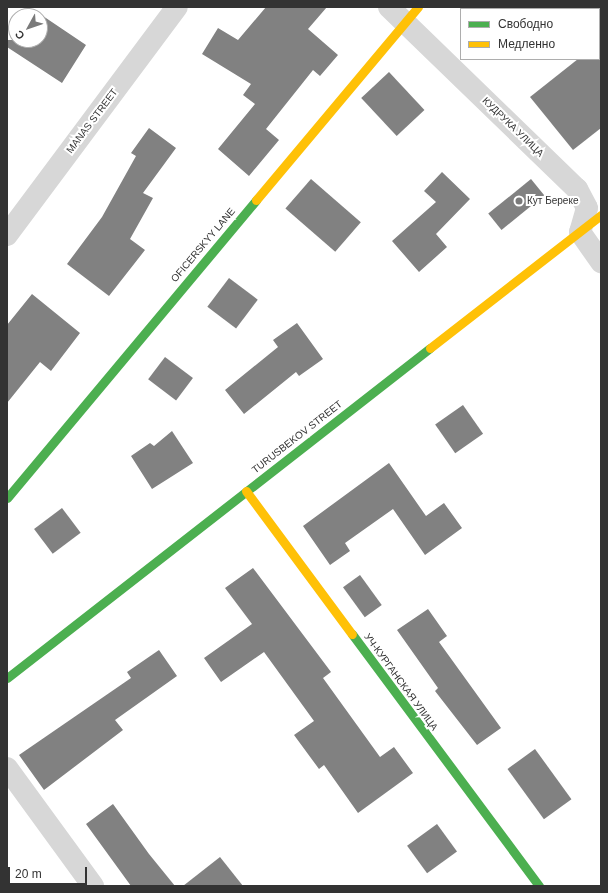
<!DOCTYPE html>
<meta charset="utf-8">
<style>
body{margin:0}
#map{position:relative;width:608px;height:893px;overflow:hidden;background:#fff;font-family:Helvetica,sans-serif}
div>[style]{position:absolute}
[style*='--x']{left:calc(var(--x)*1px);top:calc(var(--y)*1px);width:calc(var(--w)*1px);rotate:calc(var(--a)*1deg)}
.building>*{inset:0;background:#818181;transform-origin:0 0}
.street>*{height:22px;margin:-11px;padding:0 11px;transform-origin:11px;border-radius:11px;background:#d7d7d7}
.fast>*{height:9px;margin:-4.5px;padding:0 4.5px;transform-origin:4.5px;border-radius:4.5px;background:#4caf50}
.slow>*{height:9px;margin:-4.5px;padding:0 4.5px;transform-origin:4.5px;border-radius:4.5px;background:#ffc107}
.dots>*{width:11px;height:11px;translate:-50% -50%;box-sizing:border-box;border:2px solid #fff;border-radius:50%}
span{translate:-50% -50%;white-space:nowrap;text-align:center;line-height:1.15;-webkit-text-stroke:4px #fff;paint-order:stroke}
.street-label{font-size:10px;color:#333}
.poi-label{font-size:10px;color:#333}
.left{translate:0 -50%;text-align:left}
.frame{position:absolute;inset:0;border:8px solid #333;pointer-events:none}
.legend{position:absolute;left:460px;top:8px;width:140px;height:52px;box-sizing:border-box;background:#fff;border:1px solid #adadad;margin:0;padding:5px 7px;list-style:none;font-size:12px;color:#333}
.legend li{display:flex;align-items:center;gap:8px;height:20px}
.legend b{width:20px;border:1px solid #adadad}
.north{position:absolute;left:8px;top:8px;width:40px;height:40px;box-sizing:border-box;background:#fff;border:1px solid #adadad;border-radius:50%;rotate:230deg;font-size:11px;font-weight:700;line-height:16px;text-align:center;color:#333}
.north::after{content:'';display:block;margin:auto;width:14px;height:18px;background:#7a7a7a;clip-path:polygon(50% 0,100% 100%,50% 72%,0 100%)}
.scale{position:absolute;left:8px;top:867px;width:79px;height:18px;box-sizing:border-box;border:2px solid #333;border-top:0;padding-left:5px;font-size:12px;line-height:14px;white-space:nowrap;color:#333;-webkit-text-stroke:3px #fff;paint-order:stroke}
</style>
<div id="map">
<div class="building">
<i style="clip-path:polygon(266px 7px,327px 7px,308px 29px,338px 55px,320px 76px,313px 70px,266px 129px,279px 140px,249px 176px,218px 149px,255px 104px,243px 95px,251px 84px,202px 54px,218px 28px,238px 40px)"></i>
<i style="clip-path:polygon(40px 14px,86px 45px,62px 83px,7px 47px,7px 40px,40px 40px)"></i>
<i style="clip-path:polygon(578px 59px,601px 59px,601px 128px,573px 150px,530px 97px)"></i>
<i style="left:389px;top:72px;width:52px;height:38px;rotate:47deg"></i>
<i style="clip-path:polygon(149px 128px,176px 148px,143px 193px,153px 198px,130px 239px,145px 250px,109px 296px,67px 264px,102px 217px,136px 156px,131px 153px)"></i>
<i style="clip-path:polygon(442px 172px,470px 199px,436px 234px,447px 247px,419px 272px,392px 241px,436px 202px,424px 191px)"></i>
<i style="left:311px;top:179px;width:66px;height:39px;rotate:41deg"></i>
<i style="left:531px;top:179px;width:21px;height:55px;rotate:51deg"></i>
<i style="left:229px;top:278px;width:36px;height:36px;rotate:37deg"></i>
<i style="clip-path:polygon(32px 294px,80px 333px,51px 371px,40px 362px,7px 403px,7px 325px)"></i>
<i style="clip-path:polygon(297px 323px,323px 359px,299px 376px,296px 372px,244px 414px,225px 390px,278px 347px,273px 340px)"></i>
<i style="left:165px;top:357px;width:35px;height:28px;rotate:37deg"></i>
<i style="left:463px;top:405px;width:35px;height:34px;rotate:55deg"></i>
<i style="clip-path:polygon(172px 431px,193px 463px,152px 489px,131px 456px,150px 443px,154px 446px)"></i>
<i style="clip-path:polygon(389px 463px,426px 516px,444px 503px,462px 528px,425px 555px,393px 509px,345px 543px,350px 551px,330px 565px,303px 526px)"></i>
<i style="left:62px;top:508px;width:31px;height:35px;rotate:53deg"></i>
<i style="clip-path:polygon(253px 568px,331px 672px,323px 678px,380px 757px,394px 747px,413px 773px,358px 813px,324px 765px,319px 769px,294px 735px,314px 721px,264px 652px,221px 682px,204px 658px,252px 624px,225px 588px)"></i>
<i style="left:360px;top:575px;width:37px;height:21px;rotate:54deg"></i>
<i style="clip-path:polygon(428px 609px,447px 636px,439px 642px,501px 728px,477px 745px,435px 691px,438px 688px,397px 630px)"></i>
<i style="clip-path:polygon(159px 650px,177px 676px,115px 720px,123px 730px,44px 790px,19px 755px,131px 678px,127px 672px)"></i>
<i style="left:535px;top:749px;width:62px;height:34px;rotate:54deg"></i>
<i style="clip-path:polygon(113px 804px,149px 854px,175px 886px,131px 886px,86px 824px)"></i>
<i style="left:437px;top:824px;width:34px;height:37px;rotate:54deg"></i>
<i style="clip-path:polygon(220px 857px,243px 886px,183px 886px)"></i>
</div>
<div class="street">
<i style="--x:389;--y:7;--w:262;--a:44.1"></i>
<i style="--x:577;--y:189;--w:21;--a:62"></i>
<i style="--x:587;--y:208;--w:25;--a:106"></i>
<i style="--x:580;--y:232;--w:37;--a:55"></i>
<i style="--x:7;--y:235;--w:284;--a:-53.3"></i>
<i style="--x:7;--y:768;--w:146;--a:53.9"></i>
</div>
<div class="fast">
<i style="--x:7;--y:498;--w:388;--a:-50.1"></i>
<i style="--x:352;--y:634;--w:314;--a:53.4"></i>
<i style="--x:7;--y:678;--w:536;--a:-37.96"></i>
</div>
<div class="slow">
<i style="--x:256;--y:200;--w:252;--a:-50"></i>
<i style="--x:430;--y:348;--w:217;--a:-37.9"></i>
<i style="--x:246;--y:491;--w:178;--a:53.5"></i>
</div>
<div class="dots">
<i style="left:519px;top:201px;background:#7a7a7a"></i>
</div>
<div class="street-label">
<span style="left:92px;top:121px;rotate:-53deg">MANAS STREET</span>
<span style="left:513px;top:127px;rotate:44deg">КУДРУКА УЛИЦА</span>
<span style="left:203px;top:245px;rotate:-50deg">OFICERSKYY LANE</span>
<span style="left:297px;top:437px;rotate:-38deg">TURUSBEKOV STREET</span>
<span style="left:401px;top:682px;rotate:54deg">УЧ-КУРГАНСКАЯ УЛИЦА</span>
</div>
<div class="poi-label">
<span class="left" style="left:527px;top:201px">Кут Береке</span>
</div>
<div class="frame"></div>
<ul class="legend">
<li><b style="height:5px;background:#4caf50"></b>Свободно</li>
<li><b style="height:5px;background:#ffc107"></b>Медленно</li>
</ul>
<div class="north">С</div>
<div class="scale">20 m</div>
</div>
